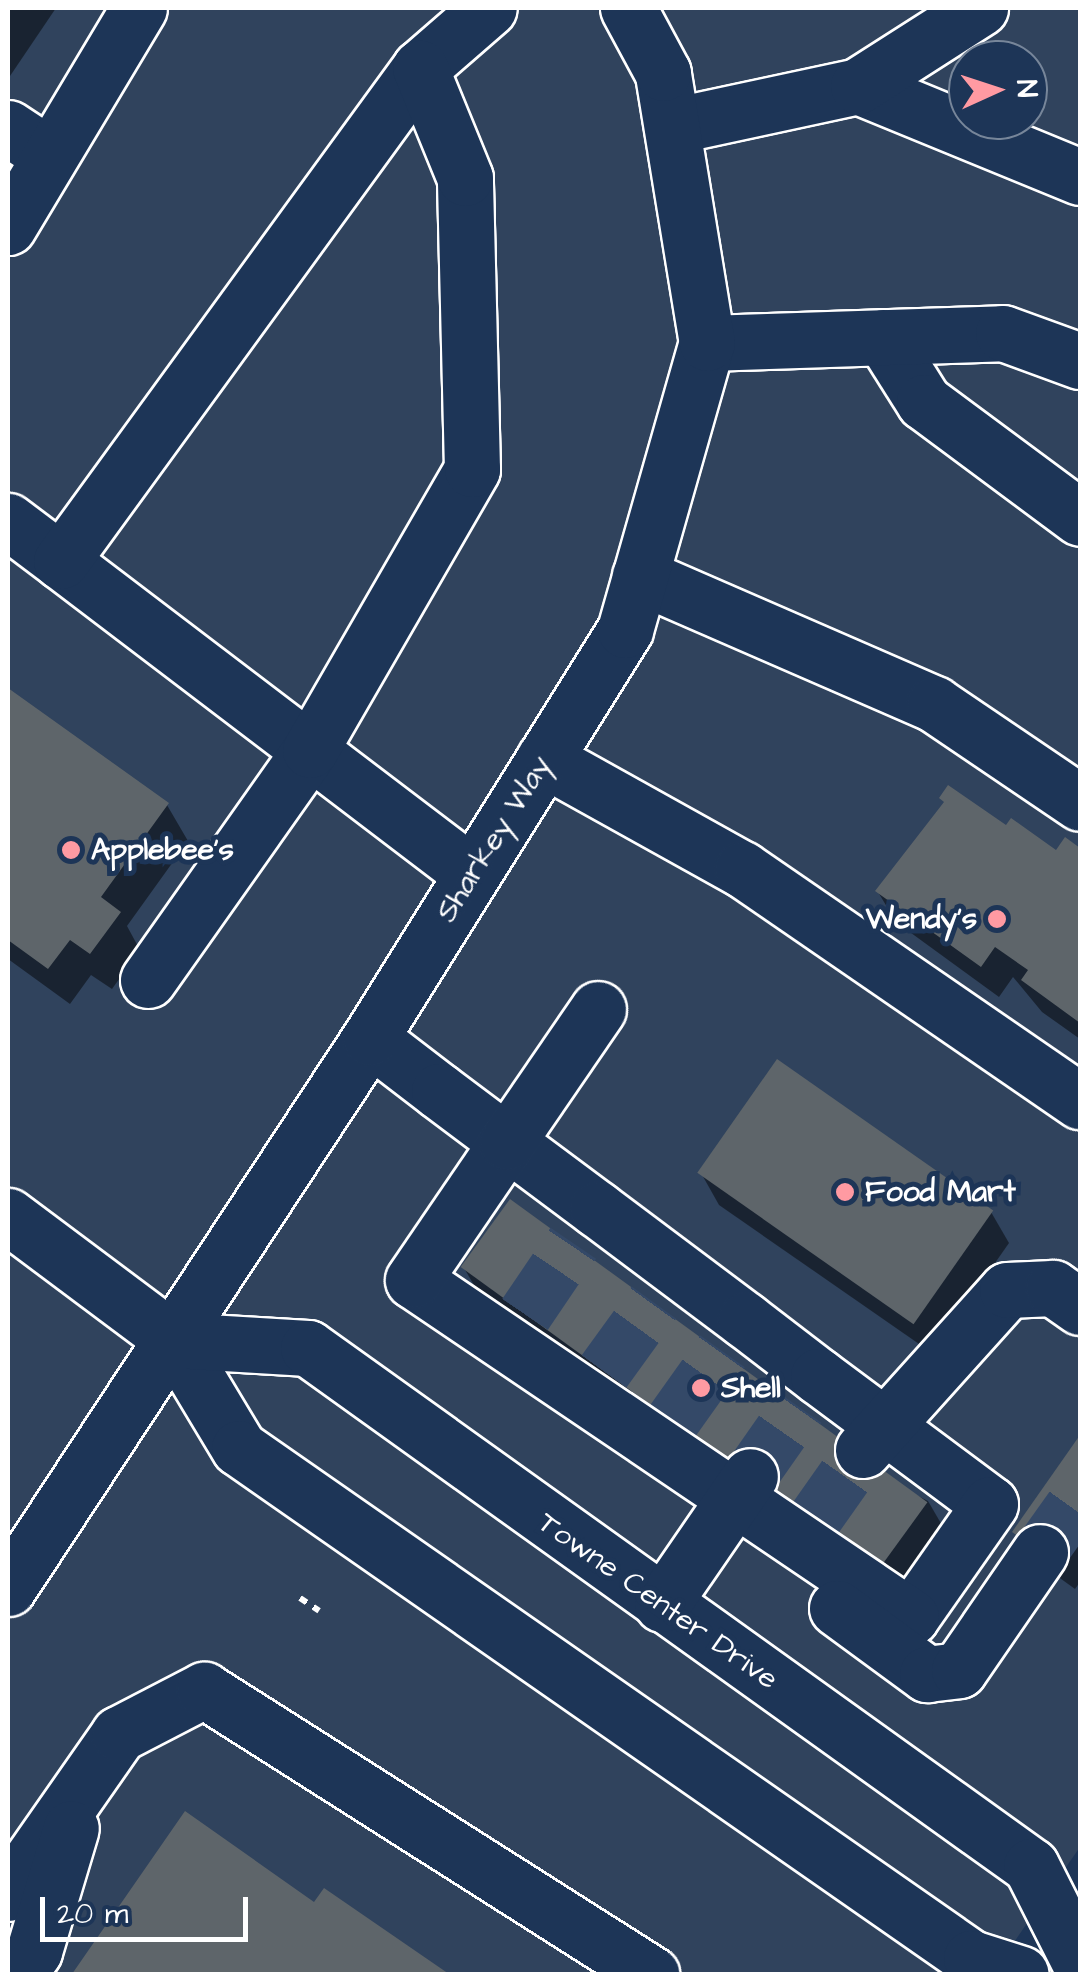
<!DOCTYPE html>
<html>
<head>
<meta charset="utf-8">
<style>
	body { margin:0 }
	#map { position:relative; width:1088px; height:1982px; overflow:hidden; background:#1d3557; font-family:"Architects Daughter",sans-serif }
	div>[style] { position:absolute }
	.built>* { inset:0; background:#30435d }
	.shadow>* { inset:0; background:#0007 }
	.building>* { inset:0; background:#5e656a; transform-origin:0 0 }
	.minor-tunnel>* { height:55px; margin-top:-27.5px; transform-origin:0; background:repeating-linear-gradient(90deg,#344968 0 55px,transparent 0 83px) }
	.path>* { height:6px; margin-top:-3px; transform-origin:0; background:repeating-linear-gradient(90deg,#fff 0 8px,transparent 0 16px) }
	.roads { filter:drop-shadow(2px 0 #fff) drop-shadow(-2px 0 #fff) drop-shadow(0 2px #fff) drop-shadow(0 -2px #fff) }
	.minor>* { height:55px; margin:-27.5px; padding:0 27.5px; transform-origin:27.5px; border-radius:27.5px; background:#1d3557 }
	.dots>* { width:28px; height:28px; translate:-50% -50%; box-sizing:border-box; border:5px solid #1d3557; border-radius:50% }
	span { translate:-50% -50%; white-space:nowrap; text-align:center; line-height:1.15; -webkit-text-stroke:10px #1d3557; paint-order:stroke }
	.street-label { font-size:30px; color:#fff }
	.poi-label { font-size:30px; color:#fff; font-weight:700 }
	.left { translate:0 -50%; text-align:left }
	.right { translate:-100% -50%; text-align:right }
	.frame { position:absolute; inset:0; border:10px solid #fff; pointer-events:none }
	.north { position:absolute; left:948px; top:40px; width:100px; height:100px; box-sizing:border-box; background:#1d3557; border:2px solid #77869a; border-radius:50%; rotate:87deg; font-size:28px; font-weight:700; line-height:40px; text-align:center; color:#fff }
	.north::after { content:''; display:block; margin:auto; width:35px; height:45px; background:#ff9aa2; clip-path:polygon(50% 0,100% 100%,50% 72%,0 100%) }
	.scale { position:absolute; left:40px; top:1897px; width:208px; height:45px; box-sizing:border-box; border:5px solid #fff; border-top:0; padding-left:12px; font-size:30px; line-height:35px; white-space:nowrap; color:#fff; -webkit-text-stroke:8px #1d3557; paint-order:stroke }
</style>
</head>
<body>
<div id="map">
	<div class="built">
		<i style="clip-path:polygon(evenodd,8px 8px,1080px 8px,1080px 1847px,992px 1974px,8px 1974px,8px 8px,968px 60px,1028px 60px,1028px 120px,968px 120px,968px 60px)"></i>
	</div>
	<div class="shadow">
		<i style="clip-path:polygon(8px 8px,56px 8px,8px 79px)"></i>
		<i style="clip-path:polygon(8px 691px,167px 805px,188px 841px,127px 926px,140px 950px,112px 989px,91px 975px,70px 1004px,8px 959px)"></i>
		<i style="clip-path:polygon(1006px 829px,1057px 853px,1065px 840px,1080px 851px,1080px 1039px,1042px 1012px,1013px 977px,999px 997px,896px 922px,878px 892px)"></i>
		<i style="clip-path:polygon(701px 1173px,991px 1212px,1009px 1243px,932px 1353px,719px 1205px)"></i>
		<i style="clip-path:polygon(464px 1268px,928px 1501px,946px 1532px,898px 1599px,482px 1299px)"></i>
		<i style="clip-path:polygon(1080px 1440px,1080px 1582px,1075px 1589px,1028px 1555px,1015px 1533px)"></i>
		<i style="clip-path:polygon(186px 1815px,315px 1905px,324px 1891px,445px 1974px,75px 1974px)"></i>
	</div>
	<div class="building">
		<i style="clip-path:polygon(8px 688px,169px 803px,101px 897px,121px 912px,90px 954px,70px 940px,48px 969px,8px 940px)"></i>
		<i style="clip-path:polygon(948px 785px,1006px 825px,1011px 818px,1056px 850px,1065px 837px,1080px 848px,1080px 1023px,1021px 980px,1028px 970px,995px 947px,981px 967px,875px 891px,944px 802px,939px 798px)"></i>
		<i style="left:777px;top:1059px;width:264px;height:139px;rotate:35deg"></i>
		<i style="left:510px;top:1199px;width:516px;height:84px;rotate:36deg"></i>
		<i style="clip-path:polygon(1080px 1435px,1080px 1541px,1062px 1568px,1012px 1532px)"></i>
		<i style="clip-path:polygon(185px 1811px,314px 1902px,324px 1888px,449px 1974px,72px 1974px)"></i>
	</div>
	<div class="minor-tunnel">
		<i style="left:525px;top:1314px;width:86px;rotate:-55.9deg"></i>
		<i style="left:604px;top:1371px;width:85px;rotate:-54.1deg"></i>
		<i style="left:673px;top:1420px;width:85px;rotate:-54.6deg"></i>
		<i style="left:750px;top:1476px;width:85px;rotate:-55deg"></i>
		<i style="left:813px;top:1521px;width:87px;rotate:-54.8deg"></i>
		<i style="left:1040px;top:1552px;width:69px;rotate:-54.5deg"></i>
	</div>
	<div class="path">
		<i style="left:300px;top:1598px;width:23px;rotate:34deg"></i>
	</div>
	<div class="roads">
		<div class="minor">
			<i style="left:858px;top:86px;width:240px;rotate:22.3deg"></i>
			<i style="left:672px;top:126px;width:190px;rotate:-12.1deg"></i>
			<i style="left:858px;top:86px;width:145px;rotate:-32.6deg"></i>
			<i style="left:8px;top:128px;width:49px;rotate:33.4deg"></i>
			<i style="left:8px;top:227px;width:255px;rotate:-59.1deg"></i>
			<i style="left:883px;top:337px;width:77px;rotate:57.8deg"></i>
			<i style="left:924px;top:402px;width:194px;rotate:36.6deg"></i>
			<i style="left:707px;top:343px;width:296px;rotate:-1.9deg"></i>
			<i style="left:1003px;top:333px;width:82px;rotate:20deg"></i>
			<i style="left:8px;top:521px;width:66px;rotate:37deg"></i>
			<i style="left:640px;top:576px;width:321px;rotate:23.5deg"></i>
			<i style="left:934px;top:704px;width:176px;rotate:34.1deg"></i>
			<i style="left:544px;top:759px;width:227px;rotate:29.1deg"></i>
			<i style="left:742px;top:869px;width:410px;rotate:34.5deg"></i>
			<i style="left:471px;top:873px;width:515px;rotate:-142.73deg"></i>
			<i style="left:61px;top:561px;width:610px;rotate:-53.94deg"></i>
			<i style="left:420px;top:68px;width:91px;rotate:-41deg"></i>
			<i style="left:148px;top:980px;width:281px;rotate:-54.8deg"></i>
			<i style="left:310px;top:750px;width:324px;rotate:-60deg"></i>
			<i style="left:472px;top:469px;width:291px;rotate:-91.4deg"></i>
			<i style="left:465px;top:178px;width:119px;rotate:-112.2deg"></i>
			<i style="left:370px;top:1038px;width:87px;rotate:37.5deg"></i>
			<i style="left:439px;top:1091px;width:85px;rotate:36.9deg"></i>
			<i style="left:507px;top:1142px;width:112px;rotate:36.7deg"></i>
			<i style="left:597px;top:1209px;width:185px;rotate:36.9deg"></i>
			<i style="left:745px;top:1320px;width:92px;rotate:37.5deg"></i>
			<i style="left:818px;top:1376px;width:214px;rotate:36.7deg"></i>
			<i style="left:990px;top:1504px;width:138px;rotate:125deg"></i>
			<i style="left:911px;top:1617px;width:601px;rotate:-145.91deg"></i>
			<i style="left:413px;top:1280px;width:167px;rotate:-55.7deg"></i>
			<i style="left:507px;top:1142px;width:161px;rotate:-55.6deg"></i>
			<i style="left:8px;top:1216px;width:207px;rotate:36.8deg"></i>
			<i style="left:174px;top:1340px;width:126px;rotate:59deg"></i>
			<i style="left:239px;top:1448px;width:892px;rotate:34.87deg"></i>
			<i style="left:971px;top:1958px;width:52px;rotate:17.7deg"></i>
			<i style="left:174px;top:1340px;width:134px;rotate:3.4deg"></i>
			<i style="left:308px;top:1348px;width:889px;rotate:35.62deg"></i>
			<i style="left:1031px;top:1866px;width:109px;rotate:63.2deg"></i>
			<i style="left:863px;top:1450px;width:215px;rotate:-48deg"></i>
			<i style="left:1007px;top:1290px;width:46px;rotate:-2.5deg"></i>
			<i style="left:1053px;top:1288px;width:33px;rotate:35deg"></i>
			<i style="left:8px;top:1588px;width:658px;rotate:-56.65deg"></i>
			<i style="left:370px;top:1038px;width:481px;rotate:-58deg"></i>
			<i style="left:625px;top:630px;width:298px;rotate:-74.1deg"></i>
			<i style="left:707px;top:343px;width:274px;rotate:-99.3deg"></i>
			<i style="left:663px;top:73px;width:74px;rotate:-118.3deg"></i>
			<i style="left:662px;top:1604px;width:155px;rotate:-55.5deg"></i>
			<i style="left:837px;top:1608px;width:112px;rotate:36.3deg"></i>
			<i style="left:927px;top:1674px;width:32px;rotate:-7deg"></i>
			<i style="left:959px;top:1670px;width:143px;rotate:-55.5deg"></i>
			<i style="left:8px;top:1893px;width:194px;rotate:-55.1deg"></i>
			<i style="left:119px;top:1734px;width:96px;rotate:-27.4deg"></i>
			<i style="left:204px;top:1690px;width:530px;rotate:32.43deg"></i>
			<i style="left:18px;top:1974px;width:28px;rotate:-55deg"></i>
			<i style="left:34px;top:1951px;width:128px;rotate:-73.3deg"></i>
		</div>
	</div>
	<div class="dots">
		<i style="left:71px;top:850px;background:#ff9aa2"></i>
		<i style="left:997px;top:919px;background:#ff9aa2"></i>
		<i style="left:845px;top:1192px;background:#ff9aa2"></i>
		<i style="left:701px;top:1388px;background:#ff9aa2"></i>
	</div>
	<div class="street-label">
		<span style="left:494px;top:839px;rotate:-58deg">Sharkey Way</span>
		<span style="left:658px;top:1601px;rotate:35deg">Towne Center Drive</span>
	</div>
	<div class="poi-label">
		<span class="left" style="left:91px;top:850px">Applebee's</span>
		<span class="right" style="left:977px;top:919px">Wendy's</span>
		<span class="left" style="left:865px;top:1192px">Food Mart</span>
		<span class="left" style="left:721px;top:1388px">Shell</span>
	</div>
	<div class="frame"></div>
	<div class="north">N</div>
	<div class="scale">20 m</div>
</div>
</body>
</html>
